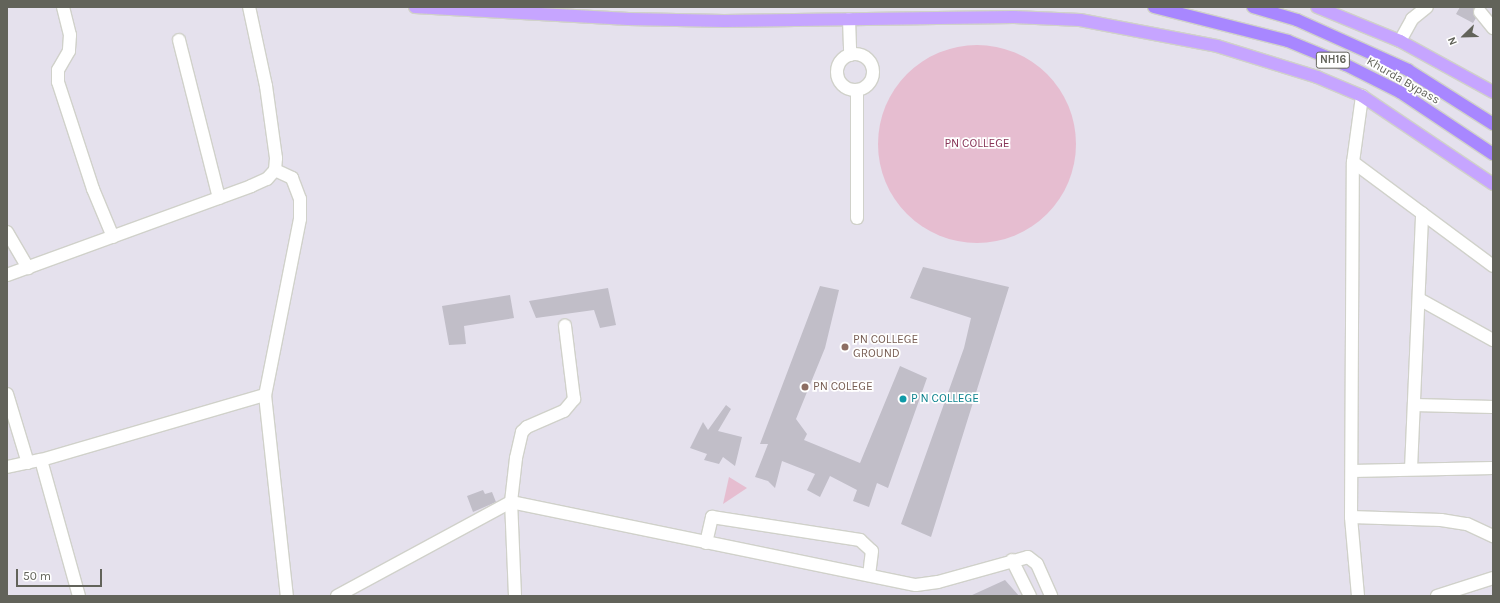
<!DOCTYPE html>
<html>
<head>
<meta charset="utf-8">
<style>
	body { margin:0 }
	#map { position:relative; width:1500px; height:603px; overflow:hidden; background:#e5e1ed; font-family:Karla,sans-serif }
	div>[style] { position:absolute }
	.green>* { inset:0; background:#e6bdd0 }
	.round { border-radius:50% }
	.building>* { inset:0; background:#c1bec8 }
	.roads { filter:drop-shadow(1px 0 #d0d1ca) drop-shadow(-1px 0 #d0d1ca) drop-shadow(0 1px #d0d1ca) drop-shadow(0 -1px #d0d1ca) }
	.minor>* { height:12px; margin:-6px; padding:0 6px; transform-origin:6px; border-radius:6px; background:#fff }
	.minor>.ring { margin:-6px; padding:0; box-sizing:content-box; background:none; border:12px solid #fff; border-radius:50% }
	.major>* { height:12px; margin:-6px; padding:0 6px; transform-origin:6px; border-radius:6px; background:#c6a5ff }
	.highway>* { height:12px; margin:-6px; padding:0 6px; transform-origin:6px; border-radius:6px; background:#a887ff }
	.dots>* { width:11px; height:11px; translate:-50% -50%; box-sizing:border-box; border:2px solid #fff; border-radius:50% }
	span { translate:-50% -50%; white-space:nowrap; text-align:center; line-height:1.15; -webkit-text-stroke:3.5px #fff; paint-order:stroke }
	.shield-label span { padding:1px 3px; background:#fff; border:1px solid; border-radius:3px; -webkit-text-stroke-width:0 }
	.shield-label { font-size:11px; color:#62635a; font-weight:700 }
	.street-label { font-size:12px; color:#62635a }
	.park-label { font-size:12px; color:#883457 }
	.education-label { font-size:12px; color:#785e54 }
	.left { translate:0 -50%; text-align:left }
	.culture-label { font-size:12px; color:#0d838f }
	.frame { position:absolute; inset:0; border:8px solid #62635a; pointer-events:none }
	.north { position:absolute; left:1444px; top:16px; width:40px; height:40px; -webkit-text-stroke:3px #fff; paint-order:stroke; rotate:247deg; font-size:11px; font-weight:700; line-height:16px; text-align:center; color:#62635a }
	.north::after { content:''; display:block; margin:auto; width:14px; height:18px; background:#62635a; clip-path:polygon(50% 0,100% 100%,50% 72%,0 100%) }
	.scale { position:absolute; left:16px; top:569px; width:86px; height:18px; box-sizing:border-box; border:2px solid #62635a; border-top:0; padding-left:5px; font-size:12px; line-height:14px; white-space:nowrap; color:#62635a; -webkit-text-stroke:3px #fff; paint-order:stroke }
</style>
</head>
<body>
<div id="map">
	<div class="green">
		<i class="round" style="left:878px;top:45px;width:198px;height:198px"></i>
		<i style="clip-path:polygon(729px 477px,747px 488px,723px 504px)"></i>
	</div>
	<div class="building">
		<i style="clip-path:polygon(1460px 7px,1475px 7px,1473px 13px,1476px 18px,1473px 23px,1456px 14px)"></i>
		<i style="clip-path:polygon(923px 267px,1009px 287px,931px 537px,901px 524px,964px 348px,971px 318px,910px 298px)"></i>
		<i style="clip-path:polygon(820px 286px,839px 290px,825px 348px,796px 419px,807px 434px,804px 440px,860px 463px,900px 366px,927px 378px,888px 488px,877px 483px,869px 507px,853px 501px,857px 490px,830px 476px,820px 497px,807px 490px,815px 474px,782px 461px,775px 488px,768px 481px,755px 477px,768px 444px,760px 444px)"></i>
		<i style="clip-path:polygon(608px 288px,616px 325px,600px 328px,594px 310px,536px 318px,529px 301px)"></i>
		<i style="clip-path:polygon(510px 295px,514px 318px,464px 326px,466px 344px,449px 345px,442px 306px)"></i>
		<i style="clip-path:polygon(726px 405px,731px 409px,718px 431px,742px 437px,735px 466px,723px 457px,719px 464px,704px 460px,707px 454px,690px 448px,703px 422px,708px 430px)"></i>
		<i style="clip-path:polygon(483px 490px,485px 494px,492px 492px,496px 502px,473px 512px,467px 496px)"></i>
		<i style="clip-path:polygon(1005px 580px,1019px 596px,970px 596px)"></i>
	</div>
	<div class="roads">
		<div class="minor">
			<i style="left:63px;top:7px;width:29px;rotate:76deg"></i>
			<i style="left:70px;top:35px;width:16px;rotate:94deg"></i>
			<i style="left:69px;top:51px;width:22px;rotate:120deg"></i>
			<i style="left:58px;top:70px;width:12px;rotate:90deg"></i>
			<i style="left:58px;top:82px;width:113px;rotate:71.9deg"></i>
			<i style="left:93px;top:189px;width:52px;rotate:67.4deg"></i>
			<i style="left:1480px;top:12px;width:21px;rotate:51deg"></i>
			<i style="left:849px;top:19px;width:36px;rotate:88deg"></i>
			<i style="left:179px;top:40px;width:163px;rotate:75.8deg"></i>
			<i style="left:1400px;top:41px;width:25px;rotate:-61deg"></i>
			<i style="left:1412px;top:19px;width:19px;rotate:-39deg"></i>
			<i class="ring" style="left:837px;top:54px;width:24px;height:24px"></i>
			<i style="left:1353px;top:162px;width:174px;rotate:36.6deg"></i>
			<i style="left:275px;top:170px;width:19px;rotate:25deg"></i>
			<i style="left:292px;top:178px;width:22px;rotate:69deg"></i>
			<i style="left:300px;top:199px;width:20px;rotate:90deg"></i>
			<i style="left:300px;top:219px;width:179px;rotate:101.2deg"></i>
			<i style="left:265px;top:395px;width:202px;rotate:83.8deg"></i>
			<i style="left:857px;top:218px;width:128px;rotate:-90deg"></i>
			<i style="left:7px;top:232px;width:42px;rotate:59.7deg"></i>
			<i style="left:7px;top:275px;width:260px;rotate:-20deg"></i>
			<i style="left:251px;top:186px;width:17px;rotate:-24deg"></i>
			<i style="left:267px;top:179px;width:12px;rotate:-48deg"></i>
			<i style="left:275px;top:170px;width:12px;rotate:-85deg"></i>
			<i style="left:276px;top:158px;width:73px;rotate:-97.9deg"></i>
			<i style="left:266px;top:86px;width:81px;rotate:-102.1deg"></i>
			<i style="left:1419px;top:299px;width:85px;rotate:29deg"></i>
			<i style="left:7px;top:394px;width:72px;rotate:73.1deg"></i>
			<i style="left:1414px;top:405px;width:79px;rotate:1.5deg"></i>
			<i style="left:41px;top:460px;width:141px;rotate:74.4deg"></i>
			<i style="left:7px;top:467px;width:35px;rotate:-12deg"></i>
			<i style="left:41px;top:460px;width:233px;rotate:-16.2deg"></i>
			<i style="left:1411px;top:469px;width:256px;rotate:-87.5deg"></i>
			<i style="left:1352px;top:471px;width:141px;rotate:-1.2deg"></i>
			<i style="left:1351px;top:517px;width:90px;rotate:1.9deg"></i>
			<i style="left:1441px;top:520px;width:26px;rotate:9deg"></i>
			<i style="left:1467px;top:524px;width:29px;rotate:25deg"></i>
			<i style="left:706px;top:543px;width:27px;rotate:-77deg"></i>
			<i style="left:712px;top:517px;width:150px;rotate:8.8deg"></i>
			<i style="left:860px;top:540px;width:16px;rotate:43deg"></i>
			<i style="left:872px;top:551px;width:24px;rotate:97deg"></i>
			<i style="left:1012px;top:560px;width:40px;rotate:63.4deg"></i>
			<i style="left:337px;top:596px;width:198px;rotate:-28.4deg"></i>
			<i style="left:511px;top:502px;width:44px;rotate:-83.5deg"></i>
			<i style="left:516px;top:458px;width:27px;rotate:-77deg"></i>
			<i style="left:522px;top:432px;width:7px;rotate:-45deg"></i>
			<i style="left:527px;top:427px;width:40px;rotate:-23.4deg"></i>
			<i style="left:564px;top:411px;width:16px;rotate:-50deg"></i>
			<i style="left:574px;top:399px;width:74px;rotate:-97deg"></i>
			<i style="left:515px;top:596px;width:94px;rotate:-92.4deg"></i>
			<i style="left:511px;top:502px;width:413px;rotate:11.6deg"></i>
			<i style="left:916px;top:585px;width:22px;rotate:-8deg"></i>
			<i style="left:938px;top:582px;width:93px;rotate:-15.5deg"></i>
			<i style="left:1028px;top:557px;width:11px;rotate:38deg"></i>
			<i style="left:1037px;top:564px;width:35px;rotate:66deg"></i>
			<i style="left:1358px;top:596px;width:79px;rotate:-95.1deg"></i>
			<i style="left:1351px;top:517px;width:355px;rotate:-89.7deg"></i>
			<i style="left:1353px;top:162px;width:67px;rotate:-82.2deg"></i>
			<i style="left:1437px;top:596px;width:59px;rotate:-17.8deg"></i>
		</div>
		<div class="major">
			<i style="left:415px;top:7px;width:214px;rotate:3.2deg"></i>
			<i style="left:629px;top:19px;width:95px;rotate:1.2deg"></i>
			<i style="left:724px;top:21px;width:290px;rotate:-0.8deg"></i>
			<i style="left:1014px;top:17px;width:66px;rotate:2.6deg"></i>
			<i style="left:1080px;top:20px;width:139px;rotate:10.7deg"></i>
			<i style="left:1217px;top:46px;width:105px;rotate:17.2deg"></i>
			<i style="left:1317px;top:77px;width:49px;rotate:22.9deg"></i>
			<i style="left:1362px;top:96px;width:158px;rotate:33.9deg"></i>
			<i style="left:1317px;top:7px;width:90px;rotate:22.3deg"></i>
			<i style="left:1400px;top:41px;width:106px;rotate:28.7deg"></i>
		</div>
		<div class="highway">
			<i style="left:1154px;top:7px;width:138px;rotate:14.2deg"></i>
			<i style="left:1288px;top:41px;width:63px;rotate:22.5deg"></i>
			<i style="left:1346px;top:65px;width:60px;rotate:26.6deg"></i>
			<i style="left:1400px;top:92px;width:112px;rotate:33.7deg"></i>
			<i style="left:1253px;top:7px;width:46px;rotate:16.5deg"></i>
			<i style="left:1297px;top:20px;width:122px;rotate:24.2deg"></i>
			<i style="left:1408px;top:70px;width:101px;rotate:32.4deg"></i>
		</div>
	</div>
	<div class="dots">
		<i style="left:845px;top:347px;background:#8d6e63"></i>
		<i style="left:805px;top:387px;background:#8d6e63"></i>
		<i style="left:903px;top:399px;background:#0f9aa8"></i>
	</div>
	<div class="shield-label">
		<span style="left:1333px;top:60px">NH16</span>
	</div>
	<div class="street-label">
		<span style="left:1403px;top:81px;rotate:30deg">Khurda Bypass</span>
	</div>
	<div class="park-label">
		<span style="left:977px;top:144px">PN COLLEGE</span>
	</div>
	<div class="education-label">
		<span class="left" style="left:853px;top:347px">PN COLLEGE<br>GROUND</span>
		<span class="left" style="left:813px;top:387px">PN COLEGE</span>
	</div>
	<div class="culture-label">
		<span class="left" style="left:911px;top:399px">P N COLLEGE</span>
	</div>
	<div class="frame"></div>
	<div class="north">N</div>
	<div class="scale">50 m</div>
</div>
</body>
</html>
